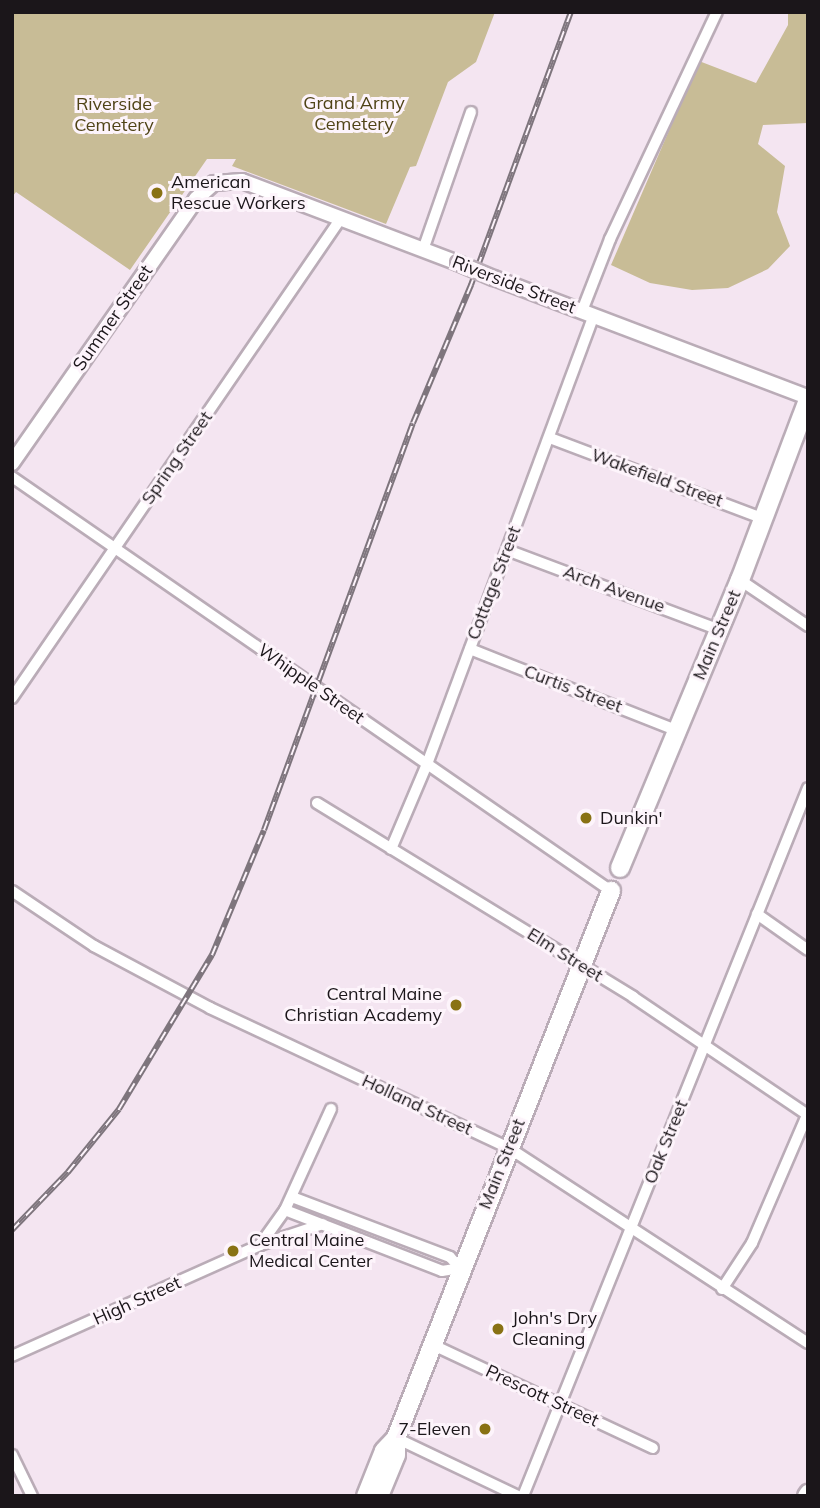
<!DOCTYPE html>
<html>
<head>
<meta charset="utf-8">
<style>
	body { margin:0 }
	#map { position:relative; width:820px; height:1508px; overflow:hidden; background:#f4e5f1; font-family:Mulish,sans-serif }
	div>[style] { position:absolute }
	.green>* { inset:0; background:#c8bc96 }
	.roads { filter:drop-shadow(2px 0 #baacb7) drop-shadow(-2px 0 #baacb7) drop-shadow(0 2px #baacb7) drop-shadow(0 -2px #baacb7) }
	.minor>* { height:10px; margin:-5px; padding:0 5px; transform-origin:5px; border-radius:5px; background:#fff }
	.tertiary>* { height:14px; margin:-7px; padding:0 7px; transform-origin:7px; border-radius:7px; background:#fff }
	.secondary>* { height:16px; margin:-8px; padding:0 8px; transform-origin:8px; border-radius:8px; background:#fff }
	.trunk>* { height:18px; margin:-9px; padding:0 9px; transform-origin:9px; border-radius:9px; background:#fff }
	.rail>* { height:6px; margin-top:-3px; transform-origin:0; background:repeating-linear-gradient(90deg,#fdf4fb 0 10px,#7e757d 0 20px); box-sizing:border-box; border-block:2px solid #7e757d }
	.bridges { filter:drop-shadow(2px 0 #baacb7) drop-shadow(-2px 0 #baacb7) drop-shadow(0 2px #baacb7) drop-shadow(0 -2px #baacb7) }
	.tertiary-bridge>* { height:14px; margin:-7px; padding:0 7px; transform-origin:7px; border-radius:7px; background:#fff }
	.dots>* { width:19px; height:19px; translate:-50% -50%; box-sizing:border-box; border:4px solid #fdf4fb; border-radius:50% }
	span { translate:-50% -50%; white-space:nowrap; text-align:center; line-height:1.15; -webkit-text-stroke:6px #fdf4fb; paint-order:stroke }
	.park-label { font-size:18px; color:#4f4316 }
	.poi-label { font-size:18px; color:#1b161a }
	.left { translate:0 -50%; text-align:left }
	.right { translate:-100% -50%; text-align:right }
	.street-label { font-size:18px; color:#1b161a }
	.frame { position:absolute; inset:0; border:14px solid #1b161a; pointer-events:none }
</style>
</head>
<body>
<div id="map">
	<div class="green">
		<i style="clip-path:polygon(12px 12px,495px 12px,476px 62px,448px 82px,416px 166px,410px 167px,386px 224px,232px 166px,236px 159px,207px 159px,130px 270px,16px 192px,12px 197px)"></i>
		<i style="clip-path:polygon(788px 12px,808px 12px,808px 123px,763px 125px,758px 144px,785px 166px,777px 212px,790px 246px,768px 269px,728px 288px,692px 290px,650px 283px,611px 265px,699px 61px,756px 83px,788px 25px)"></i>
	</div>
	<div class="roads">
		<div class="minor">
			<i style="left:423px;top:250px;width:146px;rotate:-70.8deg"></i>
			<i style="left:582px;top:311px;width:77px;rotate:-68.7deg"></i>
			<i style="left:610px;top:239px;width:251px;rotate:-64.8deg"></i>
			<i style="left:550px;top:438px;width:229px;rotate:20.7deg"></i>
			<i style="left:12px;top:477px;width:728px;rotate:34.65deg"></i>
			<i style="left:507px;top:550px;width:228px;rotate:20.6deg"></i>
			<i style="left:740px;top:580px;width:82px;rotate:34.1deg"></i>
			<i style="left:470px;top:649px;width:221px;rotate:21.5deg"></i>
			<i style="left:12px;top:698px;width:582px;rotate:-55.57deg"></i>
			<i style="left:317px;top:803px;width:371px;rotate:31.5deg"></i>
			<i style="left:633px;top:997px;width:211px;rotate:34deg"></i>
			<i style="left:391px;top:849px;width:92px;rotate:-67deg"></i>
			<i style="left:427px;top:764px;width:478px;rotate:-69.6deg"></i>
			<i style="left:12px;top:891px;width:99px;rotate:33.9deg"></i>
			<i style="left:94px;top:946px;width:132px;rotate:28.1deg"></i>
			<i style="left:210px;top:1008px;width:330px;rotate:25.1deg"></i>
			<i style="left:509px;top:1148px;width:357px;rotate:33.1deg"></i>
			<i style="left:757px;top:914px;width:62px;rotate:35.2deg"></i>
			<i style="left:292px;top:1197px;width:169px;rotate:20.8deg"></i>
			<i style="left:450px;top:1257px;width:15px;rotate:48deg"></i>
			<i style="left:285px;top:1210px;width:168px;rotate:21.2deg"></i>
			<i style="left:442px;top:1271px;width:18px;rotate:-9deg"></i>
			<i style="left:260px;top:1245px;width:43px;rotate:-54.5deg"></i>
			<i style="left:285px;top:1210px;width:111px;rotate:-65.5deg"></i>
			<i style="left:722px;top:1289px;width:55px;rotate:-56.9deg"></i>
			<i style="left:752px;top:1243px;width:139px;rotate:-66.7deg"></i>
			<i style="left:431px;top:1344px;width:245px;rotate:25.1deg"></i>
			<i style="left:12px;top:1356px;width:272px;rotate:-24.1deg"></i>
			<i style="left:260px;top:1245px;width:66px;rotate:-18.4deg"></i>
			<i style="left:396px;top:1438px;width:135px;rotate:25.4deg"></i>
			<i style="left:12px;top:1455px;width:46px;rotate:64deg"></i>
			<i style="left:523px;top:1496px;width:763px;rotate:-68.07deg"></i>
		</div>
		<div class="tertiary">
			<i style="left:494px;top:278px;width:336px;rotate:20.8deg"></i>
			<i style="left:12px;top:463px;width:322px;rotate:-55.1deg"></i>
			<i style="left:196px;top:199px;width:24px;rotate:-42deg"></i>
			<i style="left:214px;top:183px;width:28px;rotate:-4deg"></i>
			<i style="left:242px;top:181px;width:231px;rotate:20.8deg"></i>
		</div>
		<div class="secondary">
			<i style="left:806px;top:1496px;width:4px;rotate:-56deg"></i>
		</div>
		<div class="trunk">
			<i style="left:620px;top:868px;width:312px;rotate:-67.4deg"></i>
			<i style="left:740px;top:580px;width:192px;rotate:-69.3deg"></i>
			<i style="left:366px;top:1496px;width:48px;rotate:-68.2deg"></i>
			<i style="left:384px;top:1451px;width:18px;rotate:-47deg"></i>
			<i style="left:396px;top:1438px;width:588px;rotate:-68.54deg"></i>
			<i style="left:379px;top:1496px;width:44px;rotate:-67.5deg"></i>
			<i style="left:396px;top:1455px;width:17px;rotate:-90deg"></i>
		</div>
	</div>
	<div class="rail">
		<i style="left:12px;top:1230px;width:81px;rotate:-46deg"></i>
		<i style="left:68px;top:1172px;width:81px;rotate:-51deg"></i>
		<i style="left:119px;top:1109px;width:180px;rotate:-58.9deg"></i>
		<i style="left:212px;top:955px;width:135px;rotate:-67.4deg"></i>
		<i style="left:264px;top:830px;width:433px;rotate:-69.9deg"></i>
		<i style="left:413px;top:423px;width:150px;rotate:-67.2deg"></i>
		<i style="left:471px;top:285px;width:291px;rotate:-69.9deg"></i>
	</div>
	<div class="bridges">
		<div class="tertiary-bridge">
			<i style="left:458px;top:263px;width:39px;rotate:23deg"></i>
		</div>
	</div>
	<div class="dots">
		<i style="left:157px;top:193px;background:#897214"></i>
		<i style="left:586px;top:818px;background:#897214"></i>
		<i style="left:456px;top:1005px;background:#897214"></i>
		<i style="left:233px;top:1251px;background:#897214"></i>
		<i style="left:498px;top:1329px;background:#897214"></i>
		<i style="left:485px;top:1429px;background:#897214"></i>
	</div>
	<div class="park-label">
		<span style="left:354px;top:114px">Grand Army<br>Cemetery</span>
		<span style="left:114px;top:115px">Riverside<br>Cemetery</span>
	</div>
	<div class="poi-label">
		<span class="left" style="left:171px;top:193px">American<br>Rescue Workers</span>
		<span class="left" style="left:600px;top:818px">Dunkin'</span>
		<span class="right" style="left:442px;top:1005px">Central Maine<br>Christian Academy</span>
		<span class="left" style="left:249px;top:1251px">Central Maine<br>Medical Center</span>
		<span class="left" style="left:512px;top:1329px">John's Dry<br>Cleaning</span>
		<span class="right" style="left:471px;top:1429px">7-Eleven</span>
	</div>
	<div class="street-label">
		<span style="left:514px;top:285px;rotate:21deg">Riverside Street</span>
		<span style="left:113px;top:318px;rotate:-55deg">Summer Street</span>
		<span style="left:177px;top:458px;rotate:-55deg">Spring Street</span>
		<span style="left:657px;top:478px;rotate:20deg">Wakefield Street</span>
		<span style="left:494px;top:583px;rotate:-69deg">Cottage Street</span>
		<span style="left:614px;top:589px;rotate:20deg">Arch Avenue</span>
		<span style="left:717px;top:635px;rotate:-67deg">Main Street</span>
		<span style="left:311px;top:684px;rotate:35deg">Whipple Street</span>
		<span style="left:573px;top:689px;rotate:21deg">Curtis Street</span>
		<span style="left:565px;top:955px;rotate:32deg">Elm Street</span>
		<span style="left:417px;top:1105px;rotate:25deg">Holland Street</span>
		<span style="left:666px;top:1142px;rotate:-68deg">Oak Street</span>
		<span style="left:502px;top:1164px;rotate:-68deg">Main Street</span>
		<span style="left:137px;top:1301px;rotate:-24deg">High Street</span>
		<span style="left:542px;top:1396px;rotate:25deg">Prescott Street</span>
	</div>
	<div class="frame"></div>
</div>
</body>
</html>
